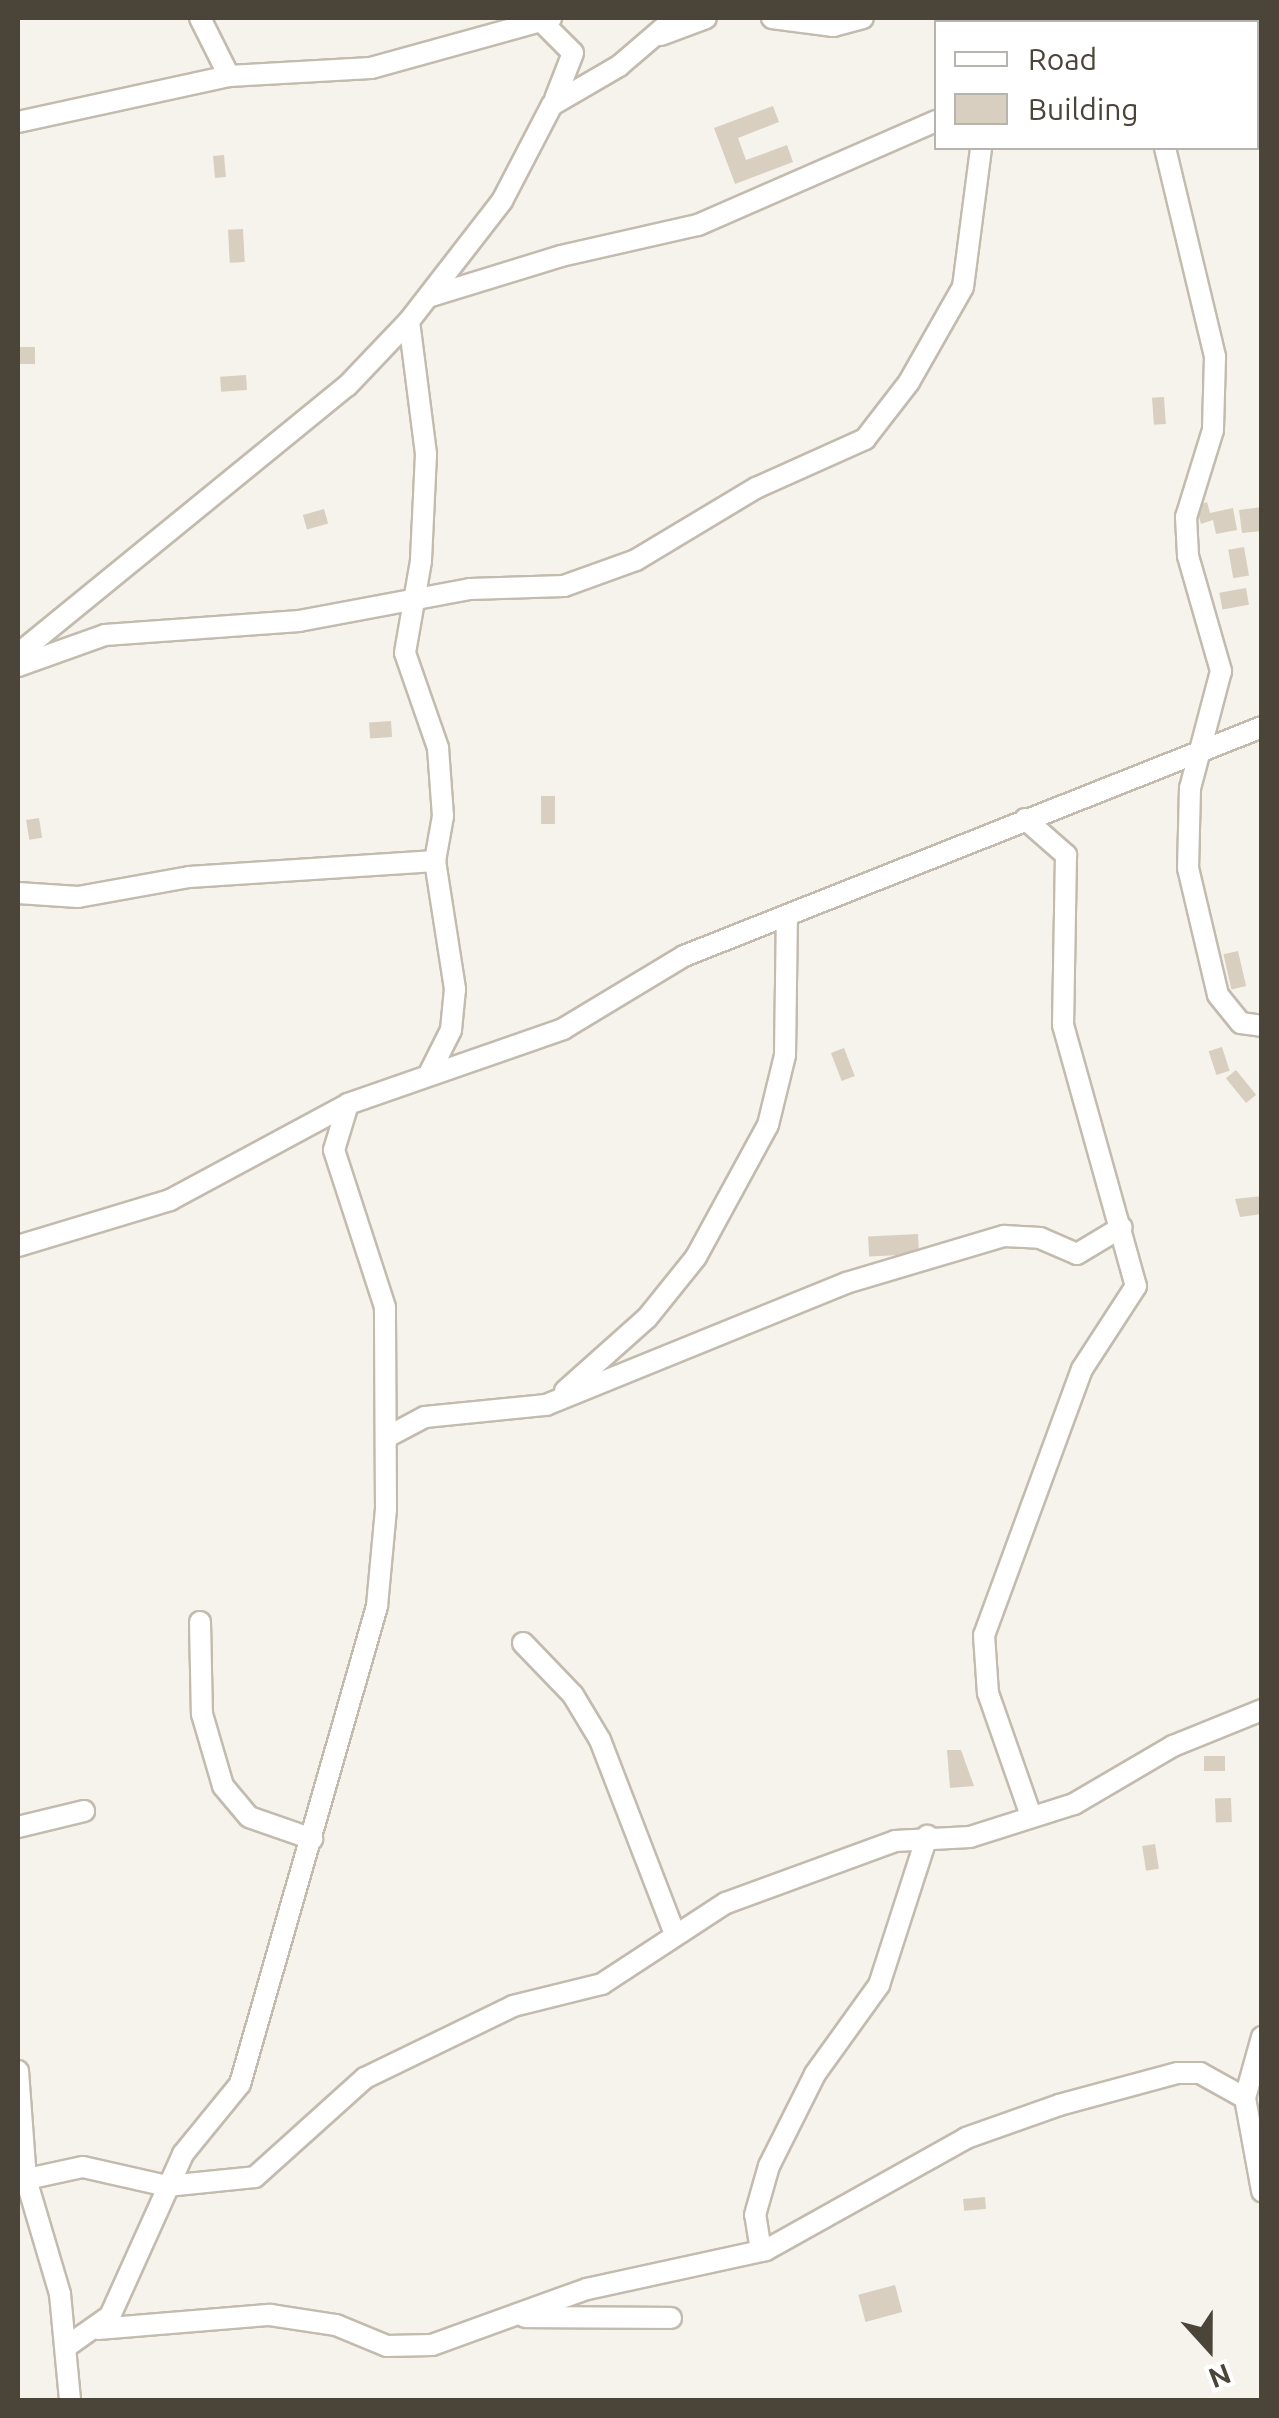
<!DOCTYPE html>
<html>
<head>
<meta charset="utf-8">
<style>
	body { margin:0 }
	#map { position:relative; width:1279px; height:2418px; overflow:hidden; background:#f6f3ec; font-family:Ubuntu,sans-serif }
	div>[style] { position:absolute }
	.building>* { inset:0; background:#d8cfc1; transform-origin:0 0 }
	.roads { filter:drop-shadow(2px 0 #c2bbae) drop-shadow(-2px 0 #c2bbae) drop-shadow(0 2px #c2bbae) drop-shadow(0 -2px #c2bbae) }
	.street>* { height:20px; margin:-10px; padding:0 10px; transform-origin:10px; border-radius:10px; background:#fff }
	span { translate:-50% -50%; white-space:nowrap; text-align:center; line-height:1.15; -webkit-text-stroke:9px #fff; paint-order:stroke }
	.frame { position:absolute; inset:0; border:20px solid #4b4439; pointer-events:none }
	.legend { position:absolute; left:934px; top:20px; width:325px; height:130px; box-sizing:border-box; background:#fff; border:2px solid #b7b4b0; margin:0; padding:12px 18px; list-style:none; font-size:30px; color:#4b4439 }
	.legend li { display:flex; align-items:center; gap:20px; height:50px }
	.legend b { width:50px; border:2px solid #b7b4b0 }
	.north { position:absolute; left:1159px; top:2298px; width:100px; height:100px; -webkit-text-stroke:8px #fff; paint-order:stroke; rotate:159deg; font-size:28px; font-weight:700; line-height:40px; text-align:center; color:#4b4439 }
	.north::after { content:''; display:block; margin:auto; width:35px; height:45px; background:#4b4439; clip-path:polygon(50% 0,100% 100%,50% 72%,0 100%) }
</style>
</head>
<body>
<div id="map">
	<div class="building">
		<i style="clip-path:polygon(773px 106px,779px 122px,738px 138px,746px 160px,787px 145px,793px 162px,735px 184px,714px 128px)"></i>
		<i style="left:224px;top:155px;width:22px;height:11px;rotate:85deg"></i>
		<i style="left:243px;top:229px;width:33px;height:15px;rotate:87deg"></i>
		<i style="left:18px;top:347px;width:17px;height:17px"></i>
		<i style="left:246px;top:375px;width:15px;height:26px;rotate:86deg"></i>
		<i style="left:1164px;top:397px;width:27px;height:12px;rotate:86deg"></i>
		<i style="clip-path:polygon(1207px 502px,1210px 513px,1233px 508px,1237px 530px,1216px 534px,1213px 520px,1201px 524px,1196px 506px)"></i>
		<i style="clip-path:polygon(1262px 507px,1262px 531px,1242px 533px,1239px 510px)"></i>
		<i style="left:324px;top:509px;width:15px;height:22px;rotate:74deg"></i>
		<i style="left:1244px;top:547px;width:29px;height:16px;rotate:80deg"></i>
		<i style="left:1246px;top:588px;width:17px;height:27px;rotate:80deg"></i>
		<i style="left:391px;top:721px;width:16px;height:22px;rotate:86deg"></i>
		<i style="left:555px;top:796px;width:28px;height:14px;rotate:90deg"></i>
		<i style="left:39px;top:818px;width:20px;height:13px;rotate:81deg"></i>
		<i style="left:1238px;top:951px;width:36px;height:15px;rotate:77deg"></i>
		<i style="left:1222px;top:1047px;width:25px;height:14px;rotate:72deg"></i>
		<i style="left:844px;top:1048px;width:30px;height:14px;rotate:69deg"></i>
		<i style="left:1236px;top:1070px;width:32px;height:13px;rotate:51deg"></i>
		<i style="clip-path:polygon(1262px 1196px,1262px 1214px,1240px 1217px,1235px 1199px)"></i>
		<i style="left:918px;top:1234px;width:20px;height:50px;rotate:87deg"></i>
		<i style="clip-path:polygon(947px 1750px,961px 1750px,974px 1786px,950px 1788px)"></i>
		<i style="left:1204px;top:1756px;width:21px;height:15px"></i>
		<i style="left:1231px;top:1798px;width:24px;height:16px;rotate:88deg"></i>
		<i style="left:1155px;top:1844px;width:25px;height:13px;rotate:81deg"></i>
		<i style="left:985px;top:2197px;width:12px;height:22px;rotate:85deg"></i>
		<i style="left:895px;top:2285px;width:28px;height:38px;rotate:75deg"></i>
	</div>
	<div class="roads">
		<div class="street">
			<i style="left:200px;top:18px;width:65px;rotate:63.4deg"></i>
			<i style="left:538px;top:18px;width:49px;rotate:45deg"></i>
			<i style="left:573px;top:53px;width:49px;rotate:111.4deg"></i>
			<i style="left:772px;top:18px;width:62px;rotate:7.5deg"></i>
			<i style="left:833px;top:26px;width:31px;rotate:-15deg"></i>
			<i style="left:995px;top:18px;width:14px;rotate:17deg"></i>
			<i style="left:1092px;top:18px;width:4px;rotate:90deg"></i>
			<i style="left:661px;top:35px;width:48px;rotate:-20.7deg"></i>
			<i style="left:1256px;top:56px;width:6px"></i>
			<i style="left:18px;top:122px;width:216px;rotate:-12.3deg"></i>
			<i style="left:229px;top:76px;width:142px;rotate:-3.2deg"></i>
			<i style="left:371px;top:68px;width:187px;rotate:-15.5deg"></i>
			<i style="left:1165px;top:148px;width:215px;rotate:76.5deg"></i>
			<i style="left:1215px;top:357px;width:73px;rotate:91.6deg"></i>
			<i style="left:1213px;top:430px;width:91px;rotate:107.2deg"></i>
			<i style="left:1186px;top:517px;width:39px;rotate:87deg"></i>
			<i style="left:1188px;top:556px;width:120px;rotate:74deg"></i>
			<i style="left:1221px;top:671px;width:121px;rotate:104.8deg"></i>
			<i style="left:1190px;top:788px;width:80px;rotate:91.4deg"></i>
			<i style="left:1188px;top:868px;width:130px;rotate:76.7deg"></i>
			<i style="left:1218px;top:995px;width:36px;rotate:51deg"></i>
			<i style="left:1241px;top:1023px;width:21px;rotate:8deg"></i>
			<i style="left:428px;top:297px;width:139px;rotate:-17.1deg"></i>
			<i style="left:561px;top:256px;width:140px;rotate:-12.8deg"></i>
			<i style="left:698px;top:225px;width:260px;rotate:-23.6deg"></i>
			<i style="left:409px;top:321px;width:134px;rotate:82.7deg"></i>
			<i style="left:426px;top:454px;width:107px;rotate:92.7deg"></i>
			<i style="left:421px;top:561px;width:93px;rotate:99.9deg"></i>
			<i style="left:405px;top:653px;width:101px;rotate:70.8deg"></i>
			<i style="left:438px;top:748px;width:68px;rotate:85.8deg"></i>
			<i style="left:443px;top:816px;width:46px;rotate:100.1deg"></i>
			<i style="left:435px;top:861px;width:130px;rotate:81.1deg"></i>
			<i style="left:455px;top:989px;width:41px;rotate:95.6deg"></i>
			<i style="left:451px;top:1030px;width:47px;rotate:116.6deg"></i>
			<i style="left:18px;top:654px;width:424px;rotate:-39.2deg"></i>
			<i style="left:347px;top:386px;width:90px;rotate:-46.4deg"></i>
			<i style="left:409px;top:321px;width:152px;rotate:-52.2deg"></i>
			<i style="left:502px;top:201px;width:108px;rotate:-62.5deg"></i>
			<i style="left:552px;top:105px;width:78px;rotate:-30.2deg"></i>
			<i style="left:619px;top:66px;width:74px;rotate:-40.6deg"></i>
			<i style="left:18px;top:666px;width:92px;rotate:-19.6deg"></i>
			<i style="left:105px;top:635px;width:195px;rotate:-4.1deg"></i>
			<i style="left:299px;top:621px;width:174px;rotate:-10.6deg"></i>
			<i style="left:470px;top:589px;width:94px;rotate:-1.8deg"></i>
			<i style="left:564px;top:586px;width:77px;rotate:-19.9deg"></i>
			<i style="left:636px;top:560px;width:140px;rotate:-31deg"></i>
			<i style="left:756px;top:488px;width:120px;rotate:-24.2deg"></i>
			<i style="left:865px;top:439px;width:72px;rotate:-52.3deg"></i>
			<i style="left:909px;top:382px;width:109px;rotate:-60.4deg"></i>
			<i style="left:963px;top:287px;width:140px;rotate:-82.6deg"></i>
			<i style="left:1025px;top:819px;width:55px;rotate:41.3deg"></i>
			<i style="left:1066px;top:855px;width:170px;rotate:91deg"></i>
			<i style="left:1063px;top:1025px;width:271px;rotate:74.4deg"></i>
			<i style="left:1136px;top:1286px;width:99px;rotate:123deg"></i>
			<i style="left:1082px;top:1369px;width:283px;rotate:110.2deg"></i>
			<i style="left:984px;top:1635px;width:58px;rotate:86.1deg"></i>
			<i style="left:988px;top:1693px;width:130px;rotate:70.7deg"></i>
			<i style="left:18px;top:893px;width:60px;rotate:3.8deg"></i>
			<i style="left:78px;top:897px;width:113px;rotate:-10.2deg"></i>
			<i style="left:189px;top:877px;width:247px;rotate:-3.7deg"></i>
			<i style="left:18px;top:1246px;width:159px;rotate:-16.8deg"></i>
			<i style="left:170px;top:1200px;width:202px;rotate:-28.3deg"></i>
			<i style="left:348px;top:1104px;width:228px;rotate:-19.2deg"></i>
			<i style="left:563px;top:1029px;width:141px;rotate:-31.1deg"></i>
			<i style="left:684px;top:956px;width:622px;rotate:-21.61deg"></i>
			<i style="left:565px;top:1391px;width:110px;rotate:-41.7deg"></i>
			<i style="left:647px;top:1318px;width:78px;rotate:-51.2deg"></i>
			<i style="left:696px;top:1257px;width:150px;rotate:-61.4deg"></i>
			<i style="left:768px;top:1125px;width:72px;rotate:-76.3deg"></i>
			<i style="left:785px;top:1055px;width:137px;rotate:-89.2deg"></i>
			<i style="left:387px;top:1437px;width:43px;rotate:-27.8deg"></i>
			<i style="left:425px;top:1417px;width:122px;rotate:-5.7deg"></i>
			<i style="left:546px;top:1405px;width:324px;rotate:-22.1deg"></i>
			<i style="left:846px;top:1283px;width:165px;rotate:-16.6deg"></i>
			<i style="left:1004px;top:1236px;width:36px;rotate:3deg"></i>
			<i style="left:1040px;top:1238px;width:40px;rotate:23.4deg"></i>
			<i style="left:1077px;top:1254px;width:52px;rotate:-31deg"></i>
			<i style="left:200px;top:1622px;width:92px;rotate:88.8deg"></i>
			<i style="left:202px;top:1714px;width:75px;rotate:73.7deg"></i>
			<i style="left:223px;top:1786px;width:40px;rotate:50deg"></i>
			<i style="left:249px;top:1817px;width:67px;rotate:19.2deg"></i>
			<i style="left:523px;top:1643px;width:72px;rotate:46.1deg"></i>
			<i style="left:573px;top:1695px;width:52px;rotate:59deg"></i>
			<i style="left:600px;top:1740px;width:206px;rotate:68.9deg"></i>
			<i style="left:18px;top:1827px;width:68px;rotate:-13.6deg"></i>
			<i style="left:1262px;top:2037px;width:63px;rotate:105.6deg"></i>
			<i style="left:1245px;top:2098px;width:95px;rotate:79.6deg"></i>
			<i style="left:18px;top:2071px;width:108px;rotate:85.8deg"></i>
			<i style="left:26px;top:2179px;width:120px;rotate:73.5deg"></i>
			<i style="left:60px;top:2294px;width:106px;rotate:84.6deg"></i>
			<i style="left:18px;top:2181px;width:66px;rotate:-12.2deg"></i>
			<i style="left:83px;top:2167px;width:86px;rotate:12.7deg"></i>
			<i style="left:167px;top:2186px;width:88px;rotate:-5.8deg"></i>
			<i style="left:255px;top:2177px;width:148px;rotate:-42deg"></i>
			<i style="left:365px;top:2078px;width:165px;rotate:-25.9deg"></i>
			<i style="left:513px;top:2006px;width:92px;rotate:-13.9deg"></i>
			<i style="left:602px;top:1984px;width:148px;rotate:-33.2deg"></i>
			<i style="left:726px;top:1903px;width:180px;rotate:-20.1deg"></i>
			<i style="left:895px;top:1841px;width:75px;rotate:-3.1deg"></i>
			<i style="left:970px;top:1837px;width:109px;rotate:-17.6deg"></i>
			<i style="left:1074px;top:1804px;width:115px;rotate:-30.4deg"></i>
			<i style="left:1173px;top:1746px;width:96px;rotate:-22deg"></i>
			<i style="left:761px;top:2251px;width:36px;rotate:-99deg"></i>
			<i style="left:755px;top:2215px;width:51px;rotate:-74.1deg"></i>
			<i style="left:769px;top:2166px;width:103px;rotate:-63.4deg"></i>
			<i style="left:815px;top:2074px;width:110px;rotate:-54.3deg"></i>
			<i style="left:879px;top:1985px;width:157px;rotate:-72.1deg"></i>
			<i style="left:525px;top:2317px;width:146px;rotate:0.4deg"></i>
			<i style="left:98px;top:2329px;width:173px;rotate:-4.7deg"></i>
			<i style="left:270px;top:2315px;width:67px;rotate:8.6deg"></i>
			<i style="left:336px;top:2325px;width:55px;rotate:22.4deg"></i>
			<i style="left:387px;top:2346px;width:45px;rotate:-1.3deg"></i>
			<i style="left:432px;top:2345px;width:165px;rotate:-19.9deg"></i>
			<i style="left:587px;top:2289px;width:183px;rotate:-12.3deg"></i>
			<i style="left:766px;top:2250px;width:229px;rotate:-29.2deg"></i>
			<i style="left:966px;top:2138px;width:99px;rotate:-19.5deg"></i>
			<i style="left:1059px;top:2105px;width:123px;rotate:-15.1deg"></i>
			<i style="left:1178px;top:2073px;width:22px"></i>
			<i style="left:1200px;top:2073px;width:51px;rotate:29.1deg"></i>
			<i style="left:66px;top:2347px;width:54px;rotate:-35.2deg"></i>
			<i style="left:110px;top:2316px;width:178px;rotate:-65.7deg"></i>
			<i style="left:183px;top:2154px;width:90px;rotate:-50.8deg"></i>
			<i style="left:240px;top:2084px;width:497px;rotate:-74deg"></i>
			<i style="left:377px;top:1606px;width:97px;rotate:-84.7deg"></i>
			<i style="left:386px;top:1509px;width:202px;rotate:-90.3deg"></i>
			<i style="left:385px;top:1307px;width:165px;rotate:-108deg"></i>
			<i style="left:334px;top:1150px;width:48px;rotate:-73.1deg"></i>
		</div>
	</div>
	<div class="frame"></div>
	<ul class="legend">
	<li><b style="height:12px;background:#fff"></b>Road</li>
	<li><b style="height:28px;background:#d8cfc1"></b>Building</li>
	</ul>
	<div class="north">N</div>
</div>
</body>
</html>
